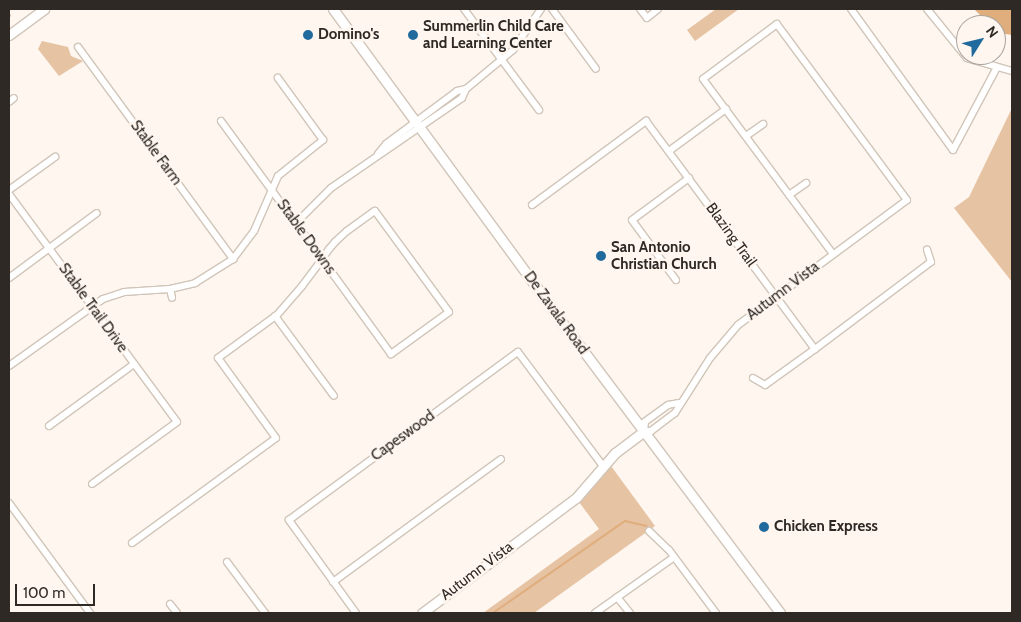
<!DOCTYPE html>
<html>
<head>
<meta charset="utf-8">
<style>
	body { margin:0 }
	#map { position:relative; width:1021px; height:622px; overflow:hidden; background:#fef6ef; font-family:Cabin,sans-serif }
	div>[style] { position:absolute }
	.green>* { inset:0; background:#e6c3a3 }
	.water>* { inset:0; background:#e0ad7d }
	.stream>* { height:2px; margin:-1px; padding:0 1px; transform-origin:1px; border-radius:1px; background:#e0ad7d }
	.roads { filter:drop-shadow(1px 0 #d1c5b9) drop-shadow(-1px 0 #d1c5b9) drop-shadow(0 1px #d1c5b9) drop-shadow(0 -1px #d1c5b9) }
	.street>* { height:6px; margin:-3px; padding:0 3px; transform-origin:3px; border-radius:3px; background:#fff }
	.secondary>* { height:9px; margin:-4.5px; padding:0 4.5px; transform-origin:4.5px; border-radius:4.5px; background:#fff }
	.dots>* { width:14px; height:14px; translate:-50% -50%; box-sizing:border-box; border:2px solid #fef6ef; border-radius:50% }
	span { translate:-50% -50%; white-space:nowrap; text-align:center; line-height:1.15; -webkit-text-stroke:5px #fef6ef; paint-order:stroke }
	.poi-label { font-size:15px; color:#2e2925; font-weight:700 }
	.left { translate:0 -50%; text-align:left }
	.street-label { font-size:15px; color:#2e2925 }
	.frame { position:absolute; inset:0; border:10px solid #2e2925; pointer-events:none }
	.north { position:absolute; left:956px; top:15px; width:50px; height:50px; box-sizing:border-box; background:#fef6ef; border:1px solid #aba49e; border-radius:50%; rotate:54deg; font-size:14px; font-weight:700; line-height:20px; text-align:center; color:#2e2925 }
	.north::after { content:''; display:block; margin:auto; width:18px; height:22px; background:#216a9e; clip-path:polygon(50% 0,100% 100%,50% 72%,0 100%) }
	.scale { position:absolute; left:15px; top:584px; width:80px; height:22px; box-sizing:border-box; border:2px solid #2e2925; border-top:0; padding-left:6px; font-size:15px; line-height:18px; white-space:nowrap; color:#2e2925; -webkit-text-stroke:4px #fef6ef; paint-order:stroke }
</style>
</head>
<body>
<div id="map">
	<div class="green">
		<i style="clip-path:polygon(716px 9px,739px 9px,695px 41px,687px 30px)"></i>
		<i style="clip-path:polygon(42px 41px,68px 47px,71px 56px,83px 61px,59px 76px,38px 49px)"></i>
		<i style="clip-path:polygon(1012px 108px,1012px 282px,954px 208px,969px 197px)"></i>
		<i style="clip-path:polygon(611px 466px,655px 526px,534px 613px,483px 613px,599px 529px,579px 502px)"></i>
	</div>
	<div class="water">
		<i style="clip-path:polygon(974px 9px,1012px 9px,1012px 35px,1000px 33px,996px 25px,990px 25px)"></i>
	</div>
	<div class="stream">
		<i style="left:9px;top:14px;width:2px;rotate:63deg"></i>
		<i style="left:493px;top:613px;width:161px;rotate:-34.9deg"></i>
		<i style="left:625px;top:521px;width:22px;rotate:13deg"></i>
	</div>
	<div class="roads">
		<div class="street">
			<i style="left:464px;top:9px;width:126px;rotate:53.4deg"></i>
			<i style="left:552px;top:9px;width:74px;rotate:53.7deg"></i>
			<i style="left:640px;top:9px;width:11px;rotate:52deg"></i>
			<i style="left:647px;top:18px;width:14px;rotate:-39deg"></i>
			<i style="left:851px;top:9px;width:174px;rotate:54.1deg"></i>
			<i style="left:953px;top:150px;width:92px;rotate:-62deg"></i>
			<i style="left:927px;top:9px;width:63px;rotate:50.8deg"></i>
			<i style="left:967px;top:58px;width:47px;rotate:16.1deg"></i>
			<i style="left:78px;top:47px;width:263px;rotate:53.8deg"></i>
			<i style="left:9px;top:102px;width:6px;rotate:-39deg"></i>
			<i style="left:746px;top:136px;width:21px;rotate:-35deg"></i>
			<i style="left:669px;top:151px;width:71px;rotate:-36.4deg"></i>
			<i style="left:378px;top:154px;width:13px;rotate:-51deg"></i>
			<i style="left:386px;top:144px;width:89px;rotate:-36.7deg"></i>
			<i style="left:457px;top:91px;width:9px;rotate:-13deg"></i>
			<i style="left:9px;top:190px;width:57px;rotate:-35.7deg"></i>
			<i style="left:9px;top:194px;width:283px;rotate:53.6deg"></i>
			<i style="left:177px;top:422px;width:105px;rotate:143.9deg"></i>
			<i style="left:789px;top:195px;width:21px;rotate:-35deg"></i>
			<i style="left:532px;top:205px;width:142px;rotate:-36.4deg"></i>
			<i style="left:646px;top:121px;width:284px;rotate:53.5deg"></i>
			<i style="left:296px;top:223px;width:49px;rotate:-45deg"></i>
			<i style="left:331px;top:188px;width:159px;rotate:-34.5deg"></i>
			<i style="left:462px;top:98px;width:10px;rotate:-66deg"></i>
			<i style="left:466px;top:89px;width:61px;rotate:-39.7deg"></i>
			<i style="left:513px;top:50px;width:50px;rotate:-55.7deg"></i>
			<i style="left:9px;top:278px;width:109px;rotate:-36.5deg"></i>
			<i style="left:676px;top:280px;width:74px;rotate:-126.3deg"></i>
			<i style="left:632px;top:220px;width:71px;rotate:-36.4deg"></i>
			<i style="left:170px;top:289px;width:9px;rotate:77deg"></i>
			<i style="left:275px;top:316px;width:99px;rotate:53.6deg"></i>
			<i style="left:9px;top:366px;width:115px;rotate:-35.5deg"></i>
			<i style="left:103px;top:299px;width:22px;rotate:-18deg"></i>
			<i style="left:124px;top:292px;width:46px;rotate:-3.7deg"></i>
			<i style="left:170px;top:289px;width:26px;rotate:-13deg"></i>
			<i style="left:195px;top:283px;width:45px;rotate:-32.3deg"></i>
			<i style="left:233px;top:259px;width:35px;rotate:-53deg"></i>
			<i style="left:254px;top:231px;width:60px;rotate:-66.4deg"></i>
			<i style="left:278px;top:176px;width:58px;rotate:-38.7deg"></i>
			<i style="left:323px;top:140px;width:77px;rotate:-126deg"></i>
			<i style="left:753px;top:378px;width:14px;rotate:30deg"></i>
			<i style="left:765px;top:385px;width:62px;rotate:-35.8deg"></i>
			<i style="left:815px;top:349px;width:145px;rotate:-36.9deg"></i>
			<i style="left:931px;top:262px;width:13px;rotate:-108deg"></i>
			<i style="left:679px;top:403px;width:11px;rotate:170deg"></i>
			<i style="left:668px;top:405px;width:29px;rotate:144deg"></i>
			<i style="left:645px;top:422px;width:9px;rotate:96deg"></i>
			<i style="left:644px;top:431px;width:7px"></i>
			<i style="left:651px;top:431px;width:30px;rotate:-37deg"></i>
			<i style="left:675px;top:413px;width:65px;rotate:-57.5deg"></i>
			<i style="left:710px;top:358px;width:43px;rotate:-49.7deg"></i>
			<i style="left:738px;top:325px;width:210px;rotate:-36.5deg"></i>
			<i style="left:907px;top:200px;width:219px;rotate:-126.5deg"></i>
			<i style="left:777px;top:24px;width:92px;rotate:143.4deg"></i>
			<i style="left:703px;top:79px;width:218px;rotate:53.4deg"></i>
			<i style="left:49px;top:426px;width:105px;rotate:-36.1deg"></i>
			<i style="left:9px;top:503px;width:137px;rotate:53.6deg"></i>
			<i style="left:649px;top:531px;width:28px;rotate:44deg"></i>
			<i style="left:669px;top:550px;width:79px;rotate:53.3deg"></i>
			<i style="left:132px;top:543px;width:178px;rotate:-36.1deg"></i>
			<i style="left:276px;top:438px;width:99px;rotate:-125.9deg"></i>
			<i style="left:218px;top:358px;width:73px;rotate:-36.1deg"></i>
			<i style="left:277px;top:315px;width:38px;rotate:-49deg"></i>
			<i style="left:302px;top:286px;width:34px;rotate:-53deg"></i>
			<i style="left:322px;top:259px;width:12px;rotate:-55deg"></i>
			<i style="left:329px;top:249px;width:9px;rotate:-49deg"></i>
			<i style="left:335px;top:242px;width:16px;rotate:-43deg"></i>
			<i style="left:347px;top:231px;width:34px;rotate:-36deg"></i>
			<i style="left:375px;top:211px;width:125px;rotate:53.8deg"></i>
			<i style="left:449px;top:312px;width:72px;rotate:144.1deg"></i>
			<i style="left:391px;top:354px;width:117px;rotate:-126deg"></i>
			<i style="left:322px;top:259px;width:171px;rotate:-126.2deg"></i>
			<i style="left:227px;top:562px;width:64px;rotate:53.3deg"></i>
			<i style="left:333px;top:582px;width:208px;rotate:-36.2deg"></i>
			<i style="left:617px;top:597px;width:21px;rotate:51deg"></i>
			<i style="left:170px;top:604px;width:11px;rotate:52deg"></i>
			<i style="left:356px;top:613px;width:115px;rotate:-125.8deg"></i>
			<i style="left:289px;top:520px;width:284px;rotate:-36.3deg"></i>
			<i style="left:518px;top:352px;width:142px;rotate:53.3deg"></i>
			<i style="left:595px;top:613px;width:97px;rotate:-35.3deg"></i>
		</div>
		<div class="secondary">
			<i style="left:333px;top:9px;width:386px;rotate:53.8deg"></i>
			<i style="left:561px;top:321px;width:365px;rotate:53.1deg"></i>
			<i style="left:9px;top:35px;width:44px;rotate:-36.6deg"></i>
			<i style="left:422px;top:613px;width:192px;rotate:-36.8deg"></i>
			<i style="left:576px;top:498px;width:60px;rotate:-49.1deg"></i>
			<i style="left:615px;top:453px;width:36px;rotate:-37deg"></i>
		</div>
	</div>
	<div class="dots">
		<i style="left:308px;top:35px;background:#216a9e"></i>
		<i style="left:413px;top:35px;background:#216a9e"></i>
		<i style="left:601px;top:256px;background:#216a9e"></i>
		<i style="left:764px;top:527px;background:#216a9e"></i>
	</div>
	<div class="poi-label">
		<span class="left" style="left:423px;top:35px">Summerlin Child Care<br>and Learning Center</span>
		<span class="left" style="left:318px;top:35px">Domino's</span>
		<span class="left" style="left:611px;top:256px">San Antonio<br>Christian Church</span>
		<span class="left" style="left:774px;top:527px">Chicken Express</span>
	</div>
	<div class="street-label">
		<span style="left:156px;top:153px;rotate:54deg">Stable Farm</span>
		<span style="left:731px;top:235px;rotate:54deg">Blazing Trail</span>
		<span style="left:306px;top:237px;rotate:54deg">Stable Downs</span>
		<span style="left:783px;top:291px;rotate:-37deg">Autumn Vista</span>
		<span style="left:93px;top:308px;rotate:54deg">Stable Trail Drive</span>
		<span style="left:556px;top:313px;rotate:54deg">De Zavala Road</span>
		<span style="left:403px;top:436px;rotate:-36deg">Capeswood</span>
		<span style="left:477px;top:571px;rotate:-37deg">Autumn Vista</span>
	</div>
	<div class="frame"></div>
	<div class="north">N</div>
	<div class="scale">100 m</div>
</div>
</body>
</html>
